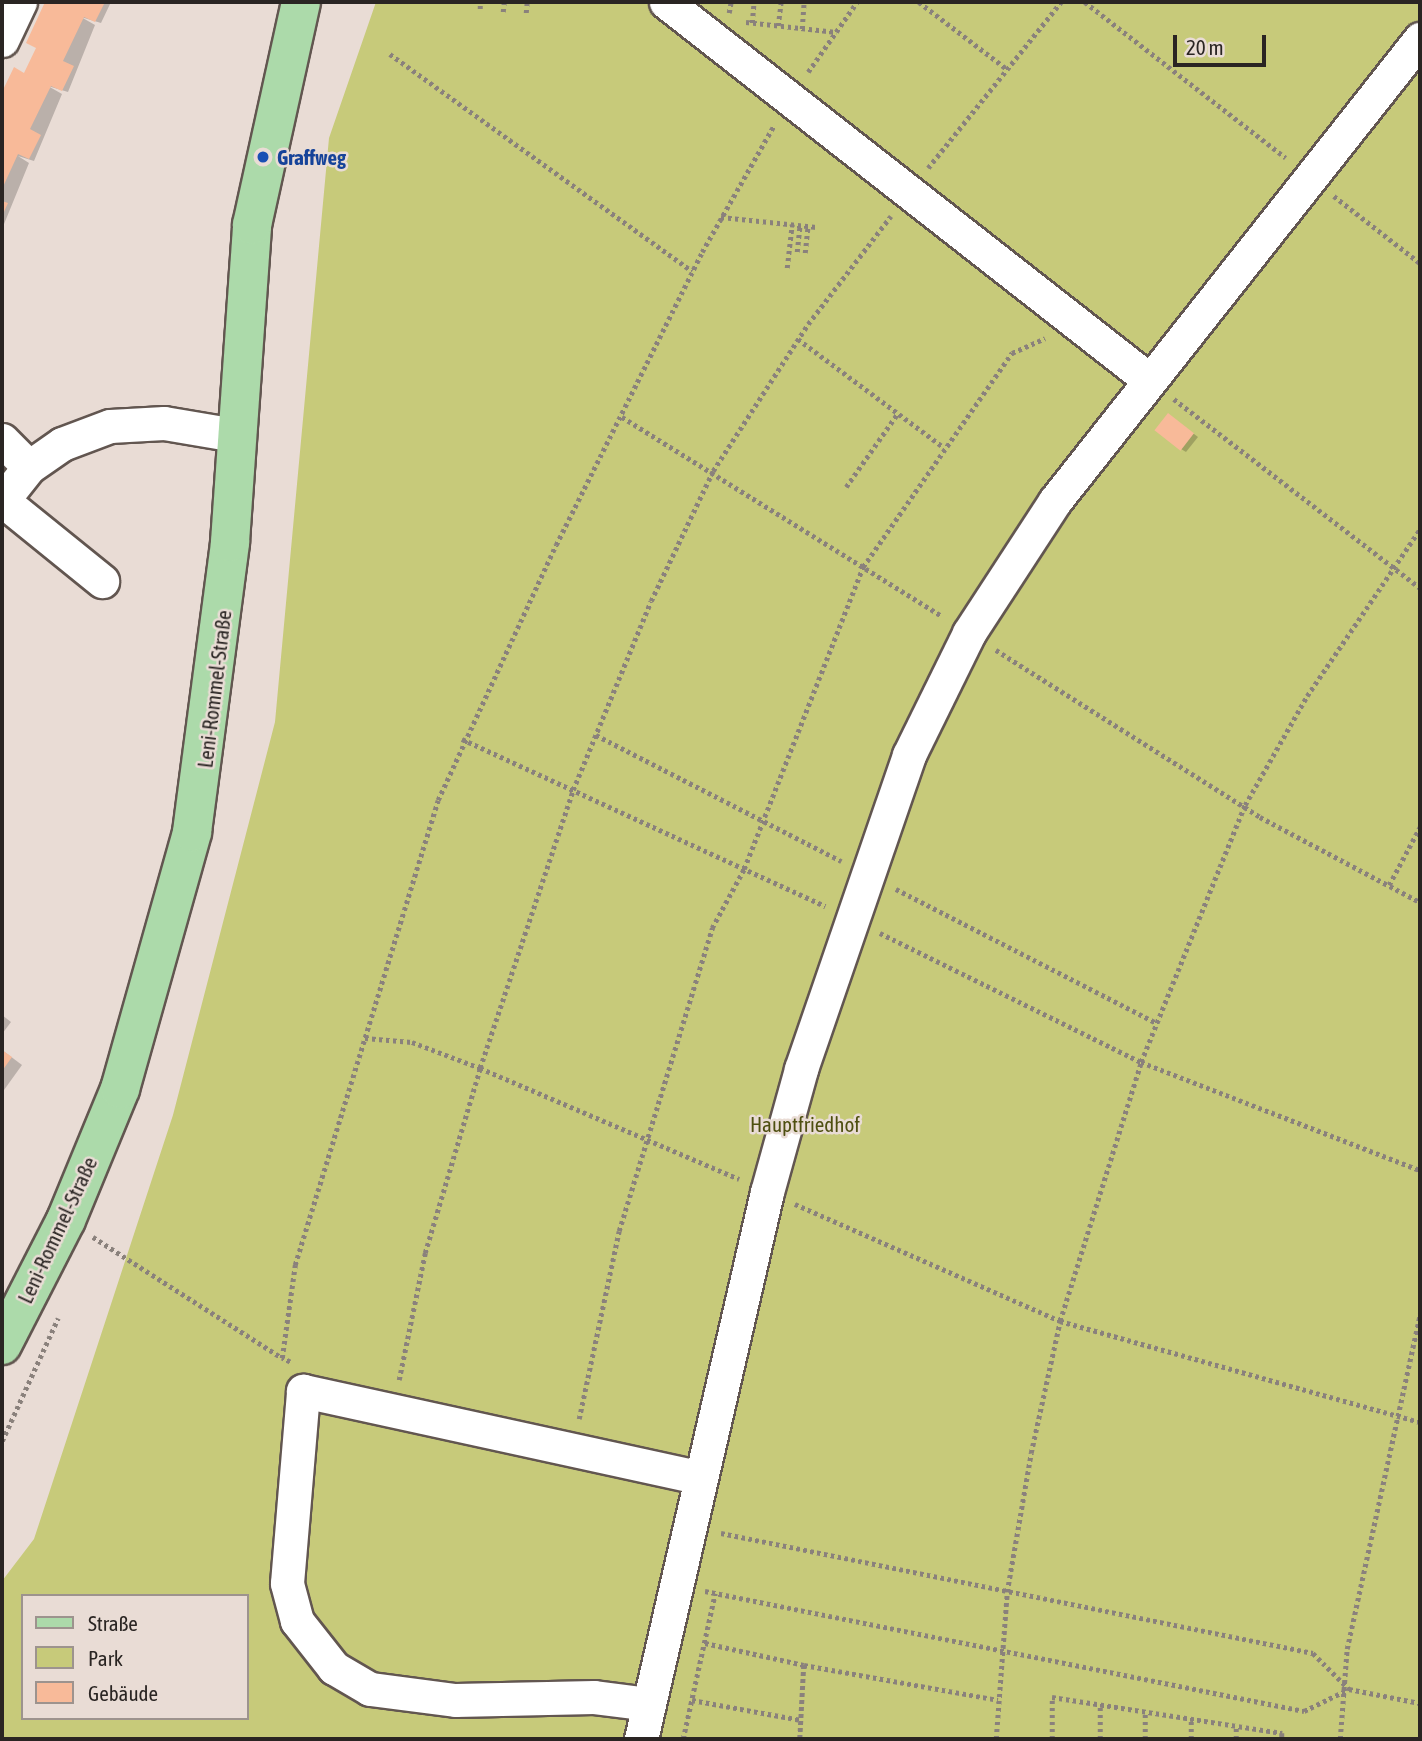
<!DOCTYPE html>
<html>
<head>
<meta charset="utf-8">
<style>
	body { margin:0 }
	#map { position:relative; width:1422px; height:1741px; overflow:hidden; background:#e9dcd5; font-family:"Asap Condensed",sans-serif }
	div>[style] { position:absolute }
	.green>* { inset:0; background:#c7ca7a }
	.shadow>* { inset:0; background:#0003 }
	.building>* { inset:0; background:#f8ba99; transform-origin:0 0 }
	.path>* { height:4.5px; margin-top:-2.25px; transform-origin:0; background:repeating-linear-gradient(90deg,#8a817c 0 3.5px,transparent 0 7px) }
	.roads { filter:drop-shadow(2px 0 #625650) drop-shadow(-2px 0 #625650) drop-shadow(0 2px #625650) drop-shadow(0 -2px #625650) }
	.minor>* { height:33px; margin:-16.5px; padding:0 16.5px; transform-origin:16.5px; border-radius:16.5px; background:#fff }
	.major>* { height:38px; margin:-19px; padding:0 19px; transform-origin:19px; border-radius:19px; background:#acdaaa }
	.dots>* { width:19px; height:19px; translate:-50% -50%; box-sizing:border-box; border:4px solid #e9dcd5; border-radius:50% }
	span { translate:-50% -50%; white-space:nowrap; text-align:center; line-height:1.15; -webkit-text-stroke:5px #e9dcd5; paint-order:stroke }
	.transit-label { font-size:21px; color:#164399; font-weight:700 }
	.left { translate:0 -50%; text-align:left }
	.street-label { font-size:21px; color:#2a2523 }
	.park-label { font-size:21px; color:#4e4f10 }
	.frame { position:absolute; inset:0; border:4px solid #2a2523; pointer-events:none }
	.legend { position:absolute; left:21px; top:1594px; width:228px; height:126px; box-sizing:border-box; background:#e9dcd5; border:2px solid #9d938e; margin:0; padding:9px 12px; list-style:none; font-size:21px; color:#2a2523 }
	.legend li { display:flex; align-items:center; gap:14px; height:35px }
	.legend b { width:35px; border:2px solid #9d938e }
	.scale { position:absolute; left:1173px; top:35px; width:93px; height:32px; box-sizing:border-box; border:4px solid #2a2523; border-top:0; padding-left:9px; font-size:21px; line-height:24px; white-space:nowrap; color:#2a2523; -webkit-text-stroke:5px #e9dcd5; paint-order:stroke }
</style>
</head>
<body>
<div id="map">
	<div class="green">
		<i style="clip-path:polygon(evenodd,376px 2px,1420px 2px,1420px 1739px,2px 1739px,2px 1581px,34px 1539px,173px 1115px,275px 722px,329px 138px,376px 2px,23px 1596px,247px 1596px,247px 1718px,23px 1718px,23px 1596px)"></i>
	</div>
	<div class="shadow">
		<i style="clip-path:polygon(47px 2px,111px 2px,101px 23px,81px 17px,95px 25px,68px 92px,48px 86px,62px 94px,34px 161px,18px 156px,29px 163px,2px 229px,2px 96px,15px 70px,25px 75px,38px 48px,28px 42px)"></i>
		<i style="clip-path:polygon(1173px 418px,1198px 437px,1186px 452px,1181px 449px)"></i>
		<i style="clip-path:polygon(2px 1015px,11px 1022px,2px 1034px)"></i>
		<i style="clip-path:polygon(2px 1050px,22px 1065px,4px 1090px,2px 1089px)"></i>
	</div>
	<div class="building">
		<i style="clip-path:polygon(45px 2px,105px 2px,95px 22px,84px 17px,63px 61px,74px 66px,62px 91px,51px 86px,30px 129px,41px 135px,29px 159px,18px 154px,2px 189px,2px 92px,14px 67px,24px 73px,36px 48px,26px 43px)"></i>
		<i style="clip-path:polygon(2px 201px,8px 203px,2px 216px)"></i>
		<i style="left:1168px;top:413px;width:33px;height:22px;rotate:38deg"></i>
		<i style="clip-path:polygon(2px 1050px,12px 1057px,2px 1071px)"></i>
	</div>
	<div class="path">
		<i style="left:919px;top:2px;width:111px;rotate:37.3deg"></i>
		<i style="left:1085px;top:2px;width:254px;rotate:37.8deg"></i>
		<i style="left:480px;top:9px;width:7px;rotate:-90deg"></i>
		<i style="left:503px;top:12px;width:10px;rotate:-84deg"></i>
		<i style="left:526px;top:13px;width:11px;rotate:-85deg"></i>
		<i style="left:729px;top:13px;width:11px;rotate:-80deg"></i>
		<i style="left:746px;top:22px;width:91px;rotate:6.3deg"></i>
		<i style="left:752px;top:23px;width:21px;rotate:-85deg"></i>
		<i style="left:778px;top:26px;width:24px;rotate:-83deg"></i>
		<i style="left:802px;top:29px;width:27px;rotate:-86deg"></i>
		<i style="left:390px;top:54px;width:372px;rotate:35.7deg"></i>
		<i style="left:808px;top:72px;width:85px;rotate:-55deg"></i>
		<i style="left:928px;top:168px;width:213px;rotate:-51.3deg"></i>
		<i style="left:1334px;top:196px;width:109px;rotate:37.9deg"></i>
		<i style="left:721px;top:217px;width:96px;rotate:6deg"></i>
		<i style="left:797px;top:252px;width:27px;rotate:-84deg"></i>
		<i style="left:805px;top:253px;width:27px;rotate:-84deg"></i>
		<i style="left:787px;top:268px;width:44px;rotate:-83.5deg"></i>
		<i style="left:798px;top:339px;width:179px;rotate:36.6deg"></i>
		<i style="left:1174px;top:399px;width:310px;rotate:37.5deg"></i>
		<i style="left:622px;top:417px;width:377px;rotate:31.9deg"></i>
		<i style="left:846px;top:487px;width:90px;rotate:-54.9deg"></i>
		<i style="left:996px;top:650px;width:312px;rotate:32.3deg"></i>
		<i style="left:1260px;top:817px;width:181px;rotate:28deg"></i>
		<i style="left:596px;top:735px;width:276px;rotate:27.2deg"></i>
		<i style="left:462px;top:739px;width:400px;rotate:24.7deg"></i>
		<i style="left:1389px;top:885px;width:66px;rotate:-61.9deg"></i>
		<i style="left:896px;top:889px;width:293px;rotate:27.2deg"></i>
		<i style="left:880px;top:933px;width:291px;rotate:26.3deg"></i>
		<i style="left:1141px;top:1062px;width:299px;rotate:21.2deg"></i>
		<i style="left:365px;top:1038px;width:47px;rotate:4.9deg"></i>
		<i style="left:412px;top:1042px;width:73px;rotate:20.9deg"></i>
		<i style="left:480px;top:1068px;width:282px;rotate:23.2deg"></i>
		<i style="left:795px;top:1204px;width:290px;rotate:23.8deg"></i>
		<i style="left:1060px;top:1321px;width:374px;rotate:15.7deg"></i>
		<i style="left:93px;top:1237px;width:224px;rotate:32.6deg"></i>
		<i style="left:290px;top:1362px;width:9px;rotate:-153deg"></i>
		<i style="left:282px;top:1358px;width:94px;rotate:-82deg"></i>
		<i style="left:295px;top:1265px;width:486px;rotate:-72.9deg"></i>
		<i style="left:438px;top:800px;width:281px;rotate:-65.2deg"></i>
		<i style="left:556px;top:545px;width:327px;rotate:-63.5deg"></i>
		<i style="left:702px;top:252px;width:144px;rotate:-60.4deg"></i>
		<i style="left:399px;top:1380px;width:130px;rotate:-78.4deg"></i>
		<i style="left:425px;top:1253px;width:193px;rotate:-73.4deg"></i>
		<i style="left:480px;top:1068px;width:293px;rotate:-71.5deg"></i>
		<i style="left:573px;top:790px;width:204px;rotate:-67.6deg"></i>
		<i style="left:651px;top:601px;width:144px;rotate:-64.5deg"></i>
		<i style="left:713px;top:471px;width:175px;rotate:-57.1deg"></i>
		<i style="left:808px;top:324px;width:136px;rotate:-52.5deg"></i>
		<i style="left:579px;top:1419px;width:192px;rotate:-78deg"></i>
		<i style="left:619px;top:1231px;width:317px;rotate:-72.9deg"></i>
		<i style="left:712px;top:928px;width:67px;rotate:-61.5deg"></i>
		<i style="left:744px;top:869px;width:325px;rotate:-68.5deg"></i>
		<i style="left:863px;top:567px;width:261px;rotate:-55.2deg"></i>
		<i style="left:1012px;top:353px;width:36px;rotate:-24deg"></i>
		<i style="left:2px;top:1441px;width:135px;rotate:-65.5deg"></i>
		<i style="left:721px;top:1533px;width:604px;rotate:11.46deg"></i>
		<i style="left:1313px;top:1653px;width:51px;rotate:45deg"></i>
		<i style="left:1349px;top:1689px;width:72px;rotate:11.2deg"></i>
		<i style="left:705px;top:1591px;width:611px;rotate:11.33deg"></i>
		<i style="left:1304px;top:1711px;width:50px;rotate:-26.1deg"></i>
		<i style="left:705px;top:1643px;width:101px;rotate:12.5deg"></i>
		<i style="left:804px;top:1665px;width:74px;rotate:93.1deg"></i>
		<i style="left:804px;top:1665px;width:197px;rotate:10.2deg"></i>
		<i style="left:692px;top:1700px;width:111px;rotate:10.4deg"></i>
		<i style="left:683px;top:1739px;width:149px;rotate:-77.6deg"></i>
		<i style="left:996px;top:1739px;width:147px;rotate:-85.7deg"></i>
		<i style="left:1007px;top:1592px;width:141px;rotate:-80.2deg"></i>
		<i style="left:1031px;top:1453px;width:135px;rotate:-77.6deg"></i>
		<i style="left:1060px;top:1321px;width:271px;rotate:-72.6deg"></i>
		<i style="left:1141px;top:1062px;width:277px;rotate:-68deg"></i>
		<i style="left:1245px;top:805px;width:125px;rotate:-60.4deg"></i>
		<i style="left:1307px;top:696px;width:202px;rotate:-55.9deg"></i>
		<i style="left:1052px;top:1739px;width:42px;rotate:-90deg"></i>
		<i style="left:1052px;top:1697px;width:233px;rotate:8.9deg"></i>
		<i style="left:1282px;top:1733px;width:6px;rotate:90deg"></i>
		<i style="left:1100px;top:1739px;width:34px;rotate:-90deg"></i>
		<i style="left:1145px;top:1739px;width:28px;rotate:-90deg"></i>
		<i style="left:1191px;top:1739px;width:21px;rotate:-90deg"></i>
		<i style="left:1236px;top:1739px;width:14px;rotate:-90deg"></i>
		<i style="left:1340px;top:1739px;width:90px;rotate:-85.6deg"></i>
		<i style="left:1347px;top:1649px;width:343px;rotate:-77.7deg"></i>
	</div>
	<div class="roads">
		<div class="minor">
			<i style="left:666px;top:2px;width:612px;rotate:38.03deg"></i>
			<i style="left:2px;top:40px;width:42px;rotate:-64.7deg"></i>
			<i style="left:2px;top:440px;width:38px;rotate:45deg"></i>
			<i style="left:2px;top:500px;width:129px;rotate:39deg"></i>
			<i style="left:2px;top:501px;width:43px;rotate:-51.5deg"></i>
			<i style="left:29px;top:467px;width:40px;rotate:-34.9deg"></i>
			<i style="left:62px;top:444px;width:51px;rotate:-20.6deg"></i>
			<i style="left:110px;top:426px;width:54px;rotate:-3.2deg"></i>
			<i style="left:164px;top:423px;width:72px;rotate:9.6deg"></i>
			<i style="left:649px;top:1704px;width:55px;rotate:-172.7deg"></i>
			<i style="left:594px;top:1697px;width:139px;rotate:178.8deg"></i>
			<i style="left:455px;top:1700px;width:86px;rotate:-172.6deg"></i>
			<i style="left:370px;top:1689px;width:42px;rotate:-149.7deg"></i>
			<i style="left:334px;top:1668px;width:60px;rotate:-128.2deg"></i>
			<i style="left:297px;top:1621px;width:39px;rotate:-105deg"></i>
			<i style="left:287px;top:1583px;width:193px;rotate:-85.2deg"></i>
			<i style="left:303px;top:1391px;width:403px;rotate:12.3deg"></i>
			<i style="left:641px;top:1739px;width:561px;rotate:-77.03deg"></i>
			<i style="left:767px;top:1192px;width:128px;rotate:-74.5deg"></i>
			<i style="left:801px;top:1069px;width:332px;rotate:-71deg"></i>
			<i style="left:909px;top:755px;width:136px;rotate:-63.8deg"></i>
			<i style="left:969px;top:633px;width:158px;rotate:-56.9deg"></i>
			<i style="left:1055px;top:501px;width:589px;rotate:-51.69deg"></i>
		</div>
		<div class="major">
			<i style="left:2px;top:1345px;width:140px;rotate:-62.9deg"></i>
			<i style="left:66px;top:1220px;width:142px;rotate:-67.6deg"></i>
			<i style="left:120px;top:1089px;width:267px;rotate:-74.3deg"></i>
			<i style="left:192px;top:832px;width:292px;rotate:-82.5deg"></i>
			<i style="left:230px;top:542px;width:318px;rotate:-86deg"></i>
			<i style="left:252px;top:225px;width:228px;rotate:-77.6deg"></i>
		</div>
	</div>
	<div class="dots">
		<i style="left:263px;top:157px;background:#1a4fb4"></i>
	</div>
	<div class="transit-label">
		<span class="left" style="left:277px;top:157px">Graffweg</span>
	</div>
	<div class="street-label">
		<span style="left:214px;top:689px;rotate:-83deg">Leni-Rommel-Straße</span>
		<span style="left:57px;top:1230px;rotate:-65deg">Leni-Rommel-Straße</span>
	</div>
	<div class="park-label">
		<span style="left:805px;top:1124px">Hauptfriedhof</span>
	</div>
	<div class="frame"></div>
	<ul class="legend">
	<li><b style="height:9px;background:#acdaaa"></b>Straße</li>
	<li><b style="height:19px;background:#c7ca7a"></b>Park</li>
	<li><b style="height:19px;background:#f8ba99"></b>Gebäude</li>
	</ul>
	<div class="scale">20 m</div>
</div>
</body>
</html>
